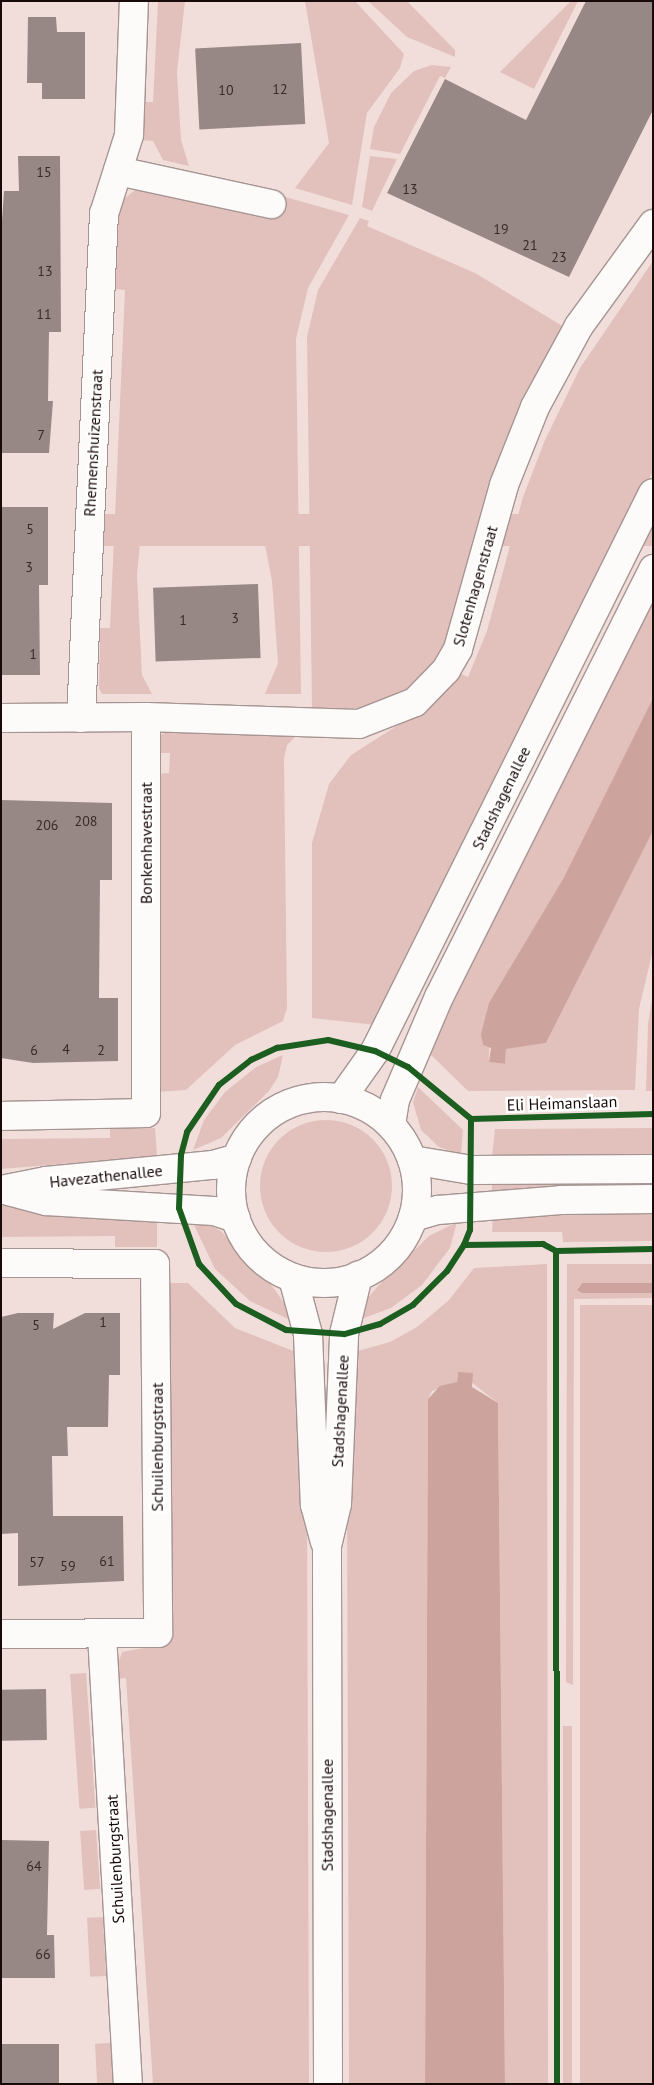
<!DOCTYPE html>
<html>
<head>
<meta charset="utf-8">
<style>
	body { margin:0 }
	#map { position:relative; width:654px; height:2085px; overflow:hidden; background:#f1dedb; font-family:"PT Sans",sans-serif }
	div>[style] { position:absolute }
	.green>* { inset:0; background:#e2c1bc; transform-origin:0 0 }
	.round { border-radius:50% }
	.water>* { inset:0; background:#cda39d }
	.building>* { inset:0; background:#978886; transform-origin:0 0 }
	.roads { filter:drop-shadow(1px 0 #a59592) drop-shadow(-1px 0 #a59592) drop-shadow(0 1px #a59592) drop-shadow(0 -1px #a59592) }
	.street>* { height:28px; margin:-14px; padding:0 14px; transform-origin:14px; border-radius:14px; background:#fdfafa }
	.secondary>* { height:28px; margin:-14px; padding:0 14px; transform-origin:14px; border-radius:14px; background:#fdfafa }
	.secondary>.ring { margin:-14px; padding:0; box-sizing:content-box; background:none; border:28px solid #fdfafa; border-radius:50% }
	.cycleway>* { height:6px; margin:-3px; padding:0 3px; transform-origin:3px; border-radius:3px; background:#1b5e20 }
	span { translate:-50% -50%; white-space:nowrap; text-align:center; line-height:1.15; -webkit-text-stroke:5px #fff; paint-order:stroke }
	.number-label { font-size:14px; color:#382a28 }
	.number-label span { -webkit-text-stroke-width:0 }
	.street-label { font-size:16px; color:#180a08 }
	.frame { position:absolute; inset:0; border:2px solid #180a08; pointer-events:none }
</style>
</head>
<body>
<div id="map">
	<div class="green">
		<i style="clip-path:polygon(158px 1px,185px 1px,177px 72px,181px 140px,189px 166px,163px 160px,153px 141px,141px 140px,143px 102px,153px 102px)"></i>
		<i style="clip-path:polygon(305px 1px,355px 1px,404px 54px,400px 68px,367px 113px,352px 205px,295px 188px,329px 143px)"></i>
		<i style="clip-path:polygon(368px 1px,407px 1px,455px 50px,455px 57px,407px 37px)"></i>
		<i style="clip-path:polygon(571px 1px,578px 1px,534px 89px,500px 72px)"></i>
		<i style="clip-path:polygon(432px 65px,451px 67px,445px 78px,440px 76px,400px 154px,370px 149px,374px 127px,391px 93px,414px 71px)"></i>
		<i style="clip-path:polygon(370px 156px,397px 159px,372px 211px,362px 207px)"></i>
		<i style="clip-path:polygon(135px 190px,278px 216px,282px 196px,349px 215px,308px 288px,296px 339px,301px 694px,265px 694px,278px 663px,272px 581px,260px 519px,142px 523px,137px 575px,142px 675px,152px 694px,102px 694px,99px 688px,100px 628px,110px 628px,125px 290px,115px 289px,119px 212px,124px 199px)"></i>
		<i style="clip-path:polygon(360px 218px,369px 221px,367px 226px,475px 273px,564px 327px,528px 394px,447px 645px,421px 681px,385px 708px,312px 708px,307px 337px,318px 290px)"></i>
		<i style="clip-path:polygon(653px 261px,653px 471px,376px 1025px,312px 1018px,312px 843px,329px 784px,351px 755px,425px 708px,456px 672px,468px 677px,487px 631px,523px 497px,545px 440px,580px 368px)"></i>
		<i style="left:653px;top:514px;width:32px;height:571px;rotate:90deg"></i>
		<i style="clip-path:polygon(653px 588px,653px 698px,563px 879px,490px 1003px,489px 1062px,505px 1064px,506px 1049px,546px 1043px,653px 831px,653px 950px,639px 1009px,635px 1090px,468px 1091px,427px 1051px)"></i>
		<i style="clip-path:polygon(166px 732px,299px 733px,287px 745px,284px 758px,287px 1008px,283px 1021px,235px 1045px,186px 1090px,156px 1092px,155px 774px,169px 773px,170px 753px,154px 753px,158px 737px)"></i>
		<i style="clip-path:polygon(653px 993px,653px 1091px,646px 1091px,648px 1024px)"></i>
		<i style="clip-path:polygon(283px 1055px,278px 1077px,269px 1091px,221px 1138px,193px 1150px,204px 1120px,225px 1092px,256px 1067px)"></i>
		<i style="clip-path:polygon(418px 1087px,463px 1130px,461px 1155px,439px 1147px,421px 1130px,413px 1102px)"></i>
		<i class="round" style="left:260px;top:1120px;width:132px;height:132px"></i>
		<i style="clip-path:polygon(155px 1128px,157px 1156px,1px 1169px,1px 1139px,110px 1138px,110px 1129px)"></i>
		<i style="clip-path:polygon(653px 1128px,653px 1160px,492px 1157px,495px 1129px)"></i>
		<i style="clip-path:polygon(653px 1178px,653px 1191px,492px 1190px,492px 1181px)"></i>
		<i style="clip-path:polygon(1px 1205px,157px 1214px,157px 1247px,115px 1247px,115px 1236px,1px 1237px)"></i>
		<i style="clip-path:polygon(653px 1209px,653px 1241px,563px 1242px,562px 1232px,492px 1232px,493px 1215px)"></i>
		<i style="clip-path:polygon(205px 1222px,221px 1231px,272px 1286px,287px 1307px,288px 1319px,250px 1301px,215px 1269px,193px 1223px)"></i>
		<i style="clip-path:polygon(457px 1222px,450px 1248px,422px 1285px,391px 1308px,361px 1319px,364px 1303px,377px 1287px,429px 1236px)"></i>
		<i style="clip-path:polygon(547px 1264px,548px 2084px,505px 2084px,498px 1403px,458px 1372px,457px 1382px,432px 1391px,428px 1399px,425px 2084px,349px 2084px,347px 1503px,354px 1352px,390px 1342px,417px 1327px,449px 1300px,474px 1268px)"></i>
		<i style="clip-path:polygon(567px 1264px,653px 1264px,653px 1283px,582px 1283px,577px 1289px,653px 1293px,653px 1298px,574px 1299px,573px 1685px,566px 1682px)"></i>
		<i style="clip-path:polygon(166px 1283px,188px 1283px,235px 1328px,296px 1352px,307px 1503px,309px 2084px,153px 2084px,126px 1678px,113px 1679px,122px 1652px,154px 1646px)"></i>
		<i style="left:580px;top:1305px;width:73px;height:779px"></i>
		<i style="left:86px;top:1673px;width:135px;height:16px;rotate:86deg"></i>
		<i style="left:572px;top:1726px;width:358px;height:9px;rotate:90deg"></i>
		<i style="left:96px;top:1830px;width:59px;height:16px;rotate:86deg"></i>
		<i style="left:103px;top:1917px;width:59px;height:16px;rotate:87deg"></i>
		<i style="left:111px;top:2043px;width:41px;height:16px;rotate:87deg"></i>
	</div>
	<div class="water">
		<i style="clip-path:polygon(653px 698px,653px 831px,546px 1043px,506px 1049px,505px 1064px,489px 1062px,491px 1048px,483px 1045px,481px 1034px,489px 1003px,563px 879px)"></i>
		<i style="clip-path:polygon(582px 1283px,653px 1283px,653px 1293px,582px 1293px,577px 1290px)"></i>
		<i style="clip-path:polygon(458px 1372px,473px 1373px,472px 1387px,498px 1403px,505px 2084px,425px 2084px,428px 1399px,440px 1386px,457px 1382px)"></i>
	</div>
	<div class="building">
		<i style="clip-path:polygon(586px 1px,653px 1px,653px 110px,569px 277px,387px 193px,445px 79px,526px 120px)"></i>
		<i style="clip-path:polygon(28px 17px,56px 17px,57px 32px,85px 32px,85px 99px,42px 99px,42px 83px,27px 83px)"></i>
		<i style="left:301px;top:43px;width:81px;height:106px;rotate:87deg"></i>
		<i style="clip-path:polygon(18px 156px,60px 156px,61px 332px,49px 332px,48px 401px,53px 401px,49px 453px,1px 453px,1px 236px,4px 191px,19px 191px)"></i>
		<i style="clip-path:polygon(1px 507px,48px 507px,48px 585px,39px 585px,40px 675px,1px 675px)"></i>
		<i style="left:258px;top:584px;width:74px;height:105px;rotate:88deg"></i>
		<i style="clip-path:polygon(1px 800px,112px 803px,112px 880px,100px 880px,99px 998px,118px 998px,118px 1061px,33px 1063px,1px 1058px)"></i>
		<i style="clip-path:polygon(18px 1313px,54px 1313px,53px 1329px,85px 1313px,120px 1313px,120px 1375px,109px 1375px,108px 1427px,67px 1427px,68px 1456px,52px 1456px,53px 1516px,123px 1516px,124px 1581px,18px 1586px,18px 1533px,1px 1534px,1px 1317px)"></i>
		<i style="left:46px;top:1689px;width:51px;height:45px;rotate:89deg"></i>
		<i style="clip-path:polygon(1px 1840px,49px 1841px,47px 1935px,54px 1935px,55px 1978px,1px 1978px)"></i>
		<i style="left:1px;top:2044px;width:58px;height:40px"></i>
	</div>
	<div class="roads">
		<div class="street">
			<i style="left:118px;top:171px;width:157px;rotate:12.2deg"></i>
			<i style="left:1px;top:718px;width:145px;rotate:-0.4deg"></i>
			<i style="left:146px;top:717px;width:213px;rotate:1.9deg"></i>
			<i style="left:359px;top:724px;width:60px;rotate:-21.4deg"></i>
			<i style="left:415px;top:702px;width:45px;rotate:-45.9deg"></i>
			<i style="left:446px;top:670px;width:24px;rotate:-60deg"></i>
			<i style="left:458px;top:649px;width:170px;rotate:-74.3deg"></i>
			<i style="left:504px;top:485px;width:84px;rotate:-68.3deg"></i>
			<i style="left:535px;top:407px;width:92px;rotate:-61.5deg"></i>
			<i style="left:579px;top:326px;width:126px;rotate:-54deg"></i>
			<i style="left:81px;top:718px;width:505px;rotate:-87.39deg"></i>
			<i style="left:104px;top:214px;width:83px;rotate:-72.4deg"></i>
			<i style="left:129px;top:135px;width:134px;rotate:-87.9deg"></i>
			<i style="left:1px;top:1116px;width:145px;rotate:-1.2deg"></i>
			<i style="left:146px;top:1113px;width:396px;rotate:-90deg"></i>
			<i style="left:412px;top:1160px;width:61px;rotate:9.5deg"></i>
			<i style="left:472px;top:1170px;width:181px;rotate:-0.3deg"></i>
			<i style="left:413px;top:1217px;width:26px;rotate:-16deg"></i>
			<i style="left:438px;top:1210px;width:123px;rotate:-4.6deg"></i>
			<i style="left:561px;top:1200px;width:92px;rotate:-0.6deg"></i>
			<i style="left:1px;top:1263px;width:154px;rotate:0.4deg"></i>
			<i style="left:155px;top:1264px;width:369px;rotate:89.5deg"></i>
			<i style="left:158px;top:1633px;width:157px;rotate:179.6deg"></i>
			<i style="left:102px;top:1635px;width:450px;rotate:86.7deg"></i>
		</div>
		<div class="secondary">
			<i class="ring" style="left:231px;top:1097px;width:158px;height:158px"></i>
			<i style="left:341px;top:1099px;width:59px;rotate:-54.7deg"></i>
			<i style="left:375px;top:1051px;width:623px;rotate:-63.52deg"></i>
			<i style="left:391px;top:1125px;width:25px;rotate:-81deg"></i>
			<i style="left:395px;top:1100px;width:112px;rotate:-66.9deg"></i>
			<i style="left:439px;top:997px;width:479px;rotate:-63.4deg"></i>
			<i style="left:1px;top:1190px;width:46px;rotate:-11.3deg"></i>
			<i style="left:46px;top:1181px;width:168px;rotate:-5.5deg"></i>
			<i style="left:213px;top:1165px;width:25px;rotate:-16deg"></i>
			<i style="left:8px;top:1191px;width:39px;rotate:15deg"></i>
			<i style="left:46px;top:1201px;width:168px;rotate:3.4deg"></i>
			<i style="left:214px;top:1211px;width:23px;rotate:18deg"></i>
			<i style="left:293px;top:1278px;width:58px;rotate:75deg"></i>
			<i style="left:308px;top:1334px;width:171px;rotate:87.7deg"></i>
			<i style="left:315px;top:1505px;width:38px;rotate:75deg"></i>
			<i style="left:328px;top:2084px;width:538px;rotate:-90.11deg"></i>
			<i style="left:327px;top:1546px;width:43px;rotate:-76.6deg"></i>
			<i style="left:337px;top:1504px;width:170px;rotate:-87.6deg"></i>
			<i style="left:344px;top:1334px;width:60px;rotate:-76.4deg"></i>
		</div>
	</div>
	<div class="cycleway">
		<i style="left:328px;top:1040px;width:48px;rotate:13.2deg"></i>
		<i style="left:375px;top:1051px;width:37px;rotate:26deg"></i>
		<i style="left:408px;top:1067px;width:82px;rotate:39.5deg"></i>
		<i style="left:471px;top:1119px;width:111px;rotate:90.5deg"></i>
		<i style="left:470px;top:1230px;width:16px;rotate:112deg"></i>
		<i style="left:464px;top:1245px;width:31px;rotate:123deg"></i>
		<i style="left:447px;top:1271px;width:48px;rotate:135deg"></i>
		<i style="left:413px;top:1305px;width:38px;rotate:150deg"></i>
		<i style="left:380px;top:1324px;width:37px;rotate:164deg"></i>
		<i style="left:344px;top:1334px;width:58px;rotate:-176.1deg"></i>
		<i style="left:286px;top:1330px;width:56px;rotate:-152.5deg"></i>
		<i style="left:236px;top:1304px;width:54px;rotate:-132.8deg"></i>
		<i style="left:199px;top:1264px;width:59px;rotate:-109.7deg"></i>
		<i style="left:179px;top:1208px;width:53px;rotate:-87.8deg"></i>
		<i style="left:181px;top:1155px;width:24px;rotate:-75deg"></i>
		<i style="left:187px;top:1132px;width:57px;rotate:-55.8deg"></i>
		<i style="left:219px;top:1085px;width:41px;rotate:-38deg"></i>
		<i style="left:251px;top:1060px;width:29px;rotate:-25deg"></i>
		<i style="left:277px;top:1048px;width:52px;rotate:-8.9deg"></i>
		<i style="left:471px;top:1119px;width:182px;rotate:-1.6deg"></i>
		<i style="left:464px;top:1245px;width:79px;rotate:-0.7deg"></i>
		<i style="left:543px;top:1244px;width:15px;rotate:28deg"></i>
		<i style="left:556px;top:1251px;width:97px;rotate:-1.2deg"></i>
		<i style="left:556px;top:1251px;width:833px;rotate:89.93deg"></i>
	</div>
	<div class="number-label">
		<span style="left:280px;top:89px">12</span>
		<span style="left:226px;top:90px">10</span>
		<span style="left:44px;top:172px">15</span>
		<span style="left:410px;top:189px">13</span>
		<span style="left:501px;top:229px">19</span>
		<span style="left:530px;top:245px">21</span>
		<span style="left:559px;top:257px">23</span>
		<span style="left:45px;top:271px">13</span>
		<span style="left:44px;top:314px">11</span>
		<span style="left:41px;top:435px">7</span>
		<span style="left:30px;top:529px">5</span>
		<span style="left:29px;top:567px">3</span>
		<span style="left:235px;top:618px">3</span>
		<span style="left:183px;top:620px">1</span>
		<span style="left:33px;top:654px">1</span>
		<span style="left:86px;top:821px">208</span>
		<span style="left:47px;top:825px">206</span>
		<span style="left:66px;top:1049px">4</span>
		<span style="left:34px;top:1050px">6</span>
		<span style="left:101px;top:1050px">2</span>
		<span style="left:103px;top:1322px">1</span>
		<span style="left:36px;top:1325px">5</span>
		<span style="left:107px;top:1561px">61</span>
		<span style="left:37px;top:1562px">57</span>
		<span style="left:68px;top:1566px">59</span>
		<span style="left:34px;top:1866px">64</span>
		<span style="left:43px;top:1954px">66</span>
	</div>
	<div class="street-label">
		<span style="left:93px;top:443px;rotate:-87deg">Rhemenshuizenstraat</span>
		<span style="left:475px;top:586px;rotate:-74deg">Slotenhagenstraat</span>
		<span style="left:501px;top:798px;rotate:-64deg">Stadshagenallee</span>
		<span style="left:146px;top:843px;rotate:-90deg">Bonkenhavestraat</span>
		<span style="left:562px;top:1103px;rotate:-2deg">Eli Heimanslaan</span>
		<span style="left:106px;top:1176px;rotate:-6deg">Havezathenallee</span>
		<span style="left:340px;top:1411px;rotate:-87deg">Stadshagenallee</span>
		<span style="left:157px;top:1447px;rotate:-90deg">Schuilenburgstraat</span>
		<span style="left:327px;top:1815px;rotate:-90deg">Stadshagenallee</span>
		<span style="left:115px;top:1859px;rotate:-93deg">Schuilenburgstraat</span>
	</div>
	<div class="frame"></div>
</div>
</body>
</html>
